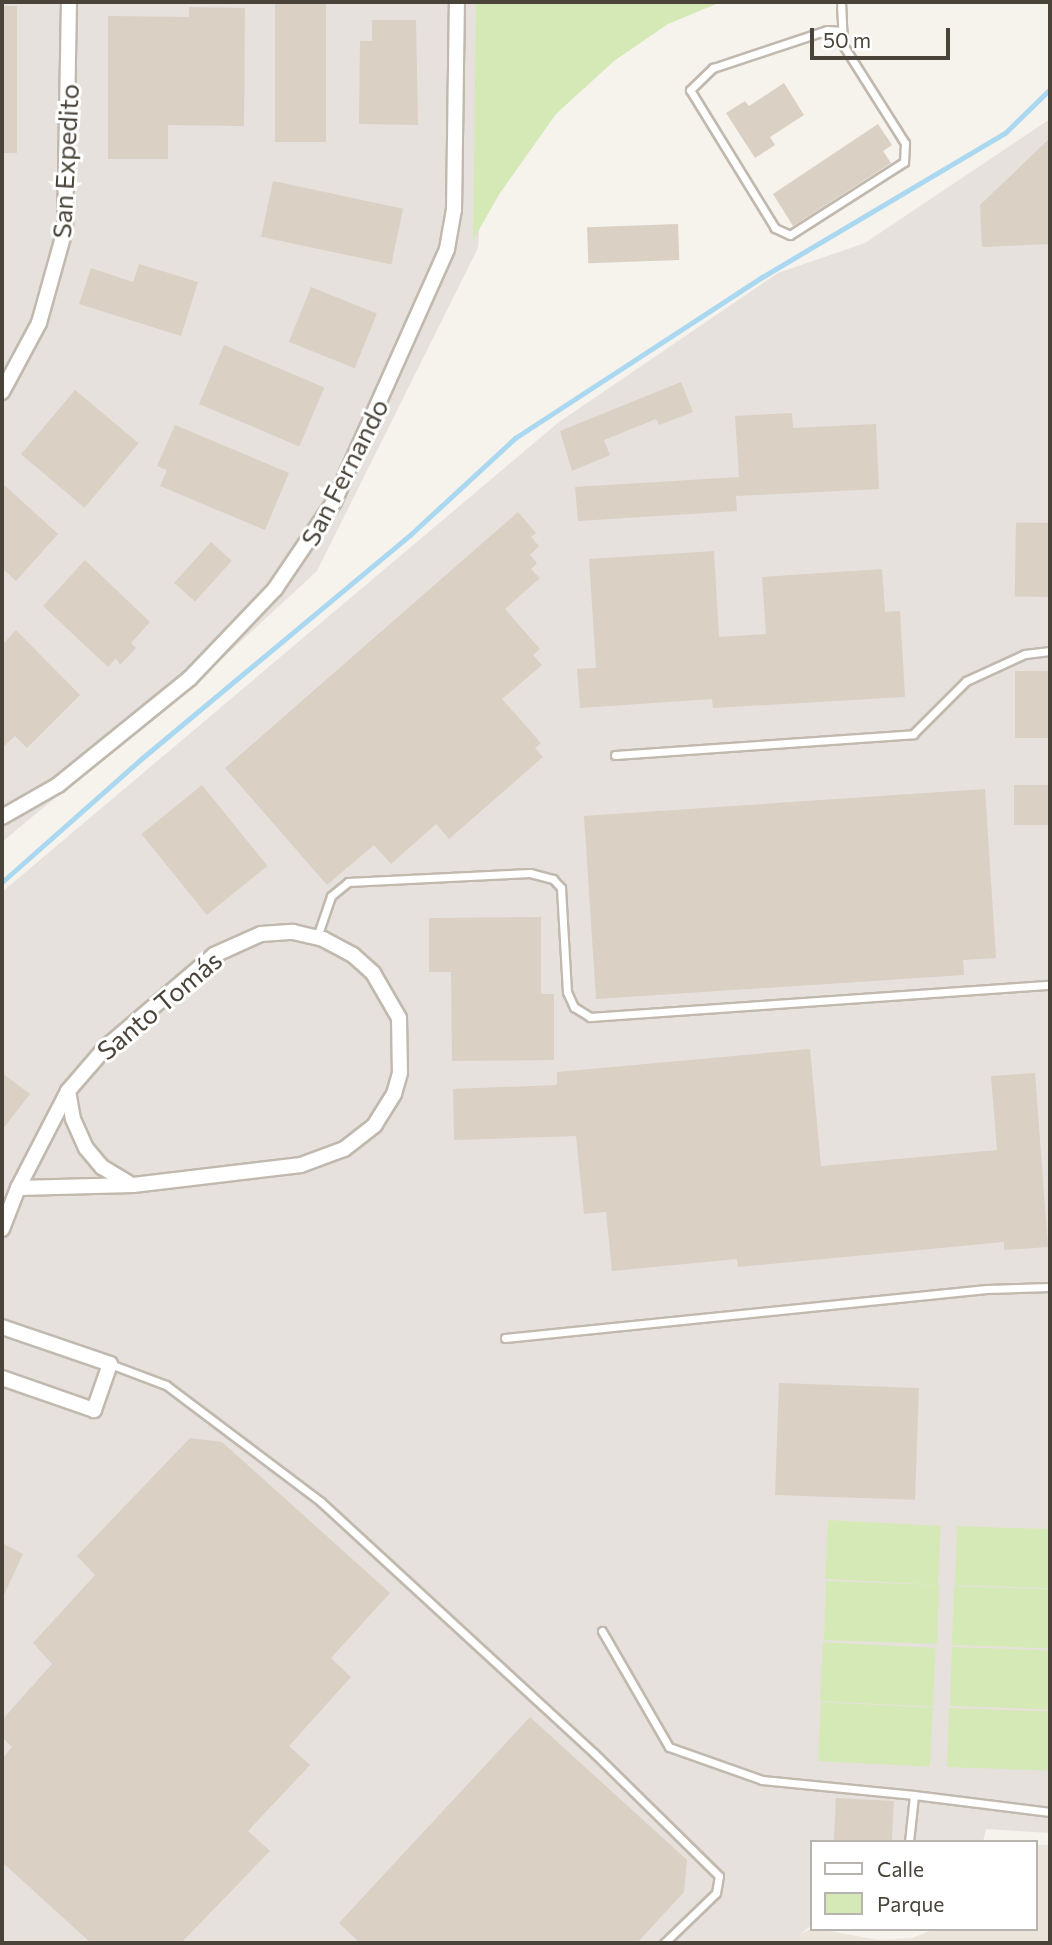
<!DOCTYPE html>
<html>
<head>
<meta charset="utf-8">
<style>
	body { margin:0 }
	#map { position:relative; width:1052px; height:1945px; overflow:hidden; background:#f6f2ec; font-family:Commissioner,sans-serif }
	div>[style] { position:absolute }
	.residential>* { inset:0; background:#eae4da }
	.industrial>* { inset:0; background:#e6e1dd }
	.green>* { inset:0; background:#d5e9b6; transform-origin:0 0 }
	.stream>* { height:5px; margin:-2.5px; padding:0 2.5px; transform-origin:2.5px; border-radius:2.5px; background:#aad8f1 }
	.building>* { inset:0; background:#dad0c4; transform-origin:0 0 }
	.roads { filter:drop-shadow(2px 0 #c1b9ae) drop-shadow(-2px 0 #c1b9ae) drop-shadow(0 2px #c1b9ae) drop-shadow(0 -2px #c1b9ae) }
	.service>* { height:7px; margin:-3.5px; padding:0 3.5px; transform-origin:3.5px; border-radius:3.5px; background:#fff }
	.minor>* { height:14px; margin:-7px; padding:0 7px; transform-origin:7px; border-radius:7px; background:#fff }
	span { translate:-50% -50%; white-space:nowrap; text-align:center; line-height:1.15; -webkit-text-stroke:6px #fff; paint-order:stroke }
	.street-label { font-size:26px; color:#4a4339 }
	.frame { position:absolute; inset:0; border:4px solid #4a4339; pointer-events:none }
	.legend { position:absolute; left:810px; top:1840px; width:228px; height:91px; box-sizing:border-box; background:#fff; border:2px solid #b7b4b0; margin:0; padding:9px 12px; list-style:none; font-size:21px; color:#4a4339 }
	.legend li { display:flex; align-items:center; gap:14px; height:35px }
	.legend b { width:35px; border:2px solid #b7b4b0 }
	.scale { position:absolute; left:810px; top:28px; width:140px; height:32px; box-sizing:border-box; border:4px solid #4a4339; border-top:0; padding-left:9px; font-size:21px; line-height:24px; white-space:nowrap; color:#4a4339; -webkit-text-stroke:5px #fff; paint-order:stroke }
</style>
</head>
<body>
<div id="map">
	<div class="residential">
		<i style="clip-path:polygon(1036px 1845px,1050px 1845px,1050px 1943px,805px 1943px,797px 1936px,812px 1928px,879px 1940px,912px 1938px,935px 1929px,1036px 1929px)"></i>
	</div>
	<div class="industrial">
		<i style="clip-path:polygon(2px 2px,481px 2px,482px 192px,478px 248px,317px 571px,212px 668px,2px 842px)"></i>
		<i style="clip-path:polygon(1050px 119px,1050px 1833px,986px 1829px,983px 1842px,812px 1842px,812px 1925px,798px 1936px,805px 1943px,2px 1943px,2px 892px,559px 422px,778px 273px,865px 243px)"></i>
	</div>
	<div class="green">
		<i style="clip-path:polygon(476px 2px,721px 2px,668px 24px,614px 61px,556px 114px,500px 193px,473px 240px)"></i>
		<i style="left:828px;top:1520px;width:113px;height:59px;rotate:3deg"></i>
		<i style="left:957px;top:1526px;width:93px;height:59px;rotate:2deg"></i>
		<i style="left:826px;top:1581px;width:113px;height:59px;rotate:2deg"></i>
		<i style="left:954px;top:1586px;width:96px;height:59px;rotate:2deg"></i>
		<i style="left:823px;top:1642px;width:113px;height:59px;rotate:3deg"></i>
		<i style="left:952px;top:1647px;width:98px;height:59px;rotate:2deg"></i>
		<i style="left:821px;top:1702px;width:112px;height:59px;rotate:3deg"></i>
		<i style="left:949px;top:1708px;width:101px;height:59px;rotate:2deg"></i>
	</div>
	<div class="stream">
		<i style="left:2px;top:882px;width:186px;rotate:-41.5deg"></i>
		<i style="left:141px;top:759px;width:351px;rotate:-39.8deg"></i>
		<i style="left:411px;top:534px;width:142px;rotate:-42.7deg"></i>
		<i style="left:515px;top:438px;width:295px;rotate:-33.1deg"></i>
		<i style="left:762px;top:277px;width:282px;rotate:-30.7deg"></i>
		<i style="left:1005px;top:133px;width:63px;rotate:-44.4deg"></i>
	</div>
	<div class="building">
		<i style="left:275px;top:2px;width:51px;height:140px"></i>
		<i style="left:2px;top:6px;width:15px;height:147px"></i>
		<i style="clip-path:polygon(189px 7px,245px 8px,244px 126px,168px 125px,168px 159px,108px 159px,108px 16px,189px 17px)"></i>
		<i style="clip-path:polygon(372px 20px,416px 20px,418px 125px,359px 124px,360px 41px,372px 41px)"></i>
		<i style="clip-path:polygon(784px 83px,804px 115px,770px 137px,775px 145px,755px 158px,726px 113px,745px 101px,749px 106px)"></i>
		<i style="clip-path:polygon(878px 124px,892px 145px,883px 151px,891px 163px,793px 226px,773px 194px)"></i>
		<i style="clip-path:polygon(1050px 138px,1050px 244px,982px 247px,980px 205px)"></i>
		<i style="left:273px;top:181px;width:133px;height:57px;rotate:12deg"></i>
		<i style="left:678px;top:224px;width:36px;height:91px;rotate:88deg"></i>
		<i style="clip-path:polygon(139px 264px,198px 282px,181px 336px,79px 304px,91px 268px,133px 282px)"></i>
		<i style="left:311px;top:287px;width:71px;height:59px;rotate:22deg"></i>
		<i style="left:224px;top:345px;width:109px;height:64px;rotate:23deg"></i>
		<i style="clip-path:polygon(681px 382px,693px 412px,659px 425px,656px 419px,604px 440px,610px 455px,572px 471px,560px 431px)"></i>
		<i style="left:75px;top:390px;width:83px;height:84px;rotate:40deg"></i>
		<i style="clip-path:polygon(792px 413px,793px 428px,876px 424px,879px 489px,736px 496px,737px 511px,578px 521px,575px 487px,739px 477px,735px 416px)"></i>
		<i style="clip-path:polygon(175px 425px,289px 473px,265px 530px,160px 486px,167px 470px,157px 466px)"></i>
		<i style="clip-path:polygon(2px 483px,58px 534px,16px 581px,2px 568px)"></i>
		<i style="clip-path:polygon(518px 512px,536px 533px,531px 537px,539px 546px,530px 555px,537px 563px,531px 569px,540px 578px,505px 609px,540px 649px,533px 655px,542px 665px,502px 699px,541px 743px,535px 748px,543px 757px,449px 839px,436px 824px,391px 864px,374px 845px,327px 885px,225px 768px)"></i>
		<i style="left:1050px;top:523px;width:74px;height:34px;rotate:91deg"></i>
		<i style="left:211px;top:542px;width:28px;height:55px;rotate:42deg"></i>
		<i style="clip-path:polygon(714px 551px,719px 637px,766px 634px,762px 577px,882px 569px,885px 612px,900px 611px,905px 697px,713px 708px,712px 699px,580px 708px,577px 669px,596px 668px,589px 559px)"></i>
		<i style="clip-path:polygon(85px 560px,150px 622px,131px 643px,136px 648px,120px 665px,116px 658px,108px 667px,43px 606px)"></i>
		<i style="clip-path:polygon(16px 630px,80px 695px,27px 748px,15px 736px,2px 748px,2px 645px)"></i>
		<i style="left:1050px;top:671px;width:67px;height:35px;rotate:90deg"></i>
		<i style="left:202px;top:785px;width:104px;height:78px;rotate:51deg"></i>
		<i style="left:1050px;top:785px;width:40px;height:36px;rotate:90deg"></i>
		<i style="clip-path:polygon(985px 789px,996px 958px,963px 960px,964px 975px,596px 999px,584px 816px)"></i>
		<i style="clip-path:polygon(541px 917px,541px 994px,554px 994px,554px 1060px,452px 1061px,451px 972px,429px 972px,429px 918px)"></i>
		<i style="clip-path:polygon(810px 1049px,821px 1166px,997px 1150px,991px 1076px,1035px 1073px,1048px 1247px,1004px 1250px,1004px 1242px,738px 1267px,737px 1259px,612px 1271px,606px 1212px,584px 1214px,576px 1136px,454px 1140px,453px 1089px,557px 1085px,557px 1072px)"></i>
		<i style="clip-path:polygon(2px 1073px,30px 1094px,2px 1130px)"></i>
		<i style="left:779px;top:1383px;width:140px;height:112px;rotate:2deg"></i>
		<i style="clip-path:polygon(190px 1438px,222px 1442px,390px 1593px,331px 1658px,351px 1677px,289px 1746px,310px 1765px,248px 1831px,270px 1851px,181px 1943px,91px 1943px,2px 1862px,2px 1759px,12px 1747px,2px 1737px,2px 1720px,52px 1664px,33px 1643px,95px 1575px,77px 1556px)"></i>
		<i style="clip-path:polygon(2px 1543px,23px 1554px,2px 1599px)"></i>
		<i style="clip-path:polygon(530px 1717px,687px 1860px,684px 1892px,637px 1943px,360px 1943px,339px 1923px)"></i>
		<i style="left:836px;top:1798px;width:58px;height:44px;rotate:3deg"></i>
	</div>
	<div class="roads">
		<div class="service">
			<i style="left:841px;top:2px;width:43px;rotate:87.3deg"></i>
			<i style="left:843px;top:45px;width:116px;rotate:57.7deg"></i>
			<i style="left:905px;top:143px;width:19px;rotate:93deg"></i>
			<i style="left:904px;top:162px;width:135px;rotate:147.4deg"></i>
			<i style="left:790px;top:235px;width:17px;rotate:-155deg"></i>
			<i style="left:775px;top:228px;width:162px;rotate:-121.6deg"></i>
			<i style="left:690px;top:90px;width:32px;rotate:-44deg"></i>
			<i style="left:713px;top:68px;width:120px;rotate:-18.4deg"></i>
			<i style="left:827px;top:30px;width:15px;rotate:4deg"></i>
			<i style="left:615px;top:755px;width:299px;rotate:-4deg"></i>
			<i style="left:913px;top:734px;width:75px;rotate:-45deg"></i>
			<i style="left:966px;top:681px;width:65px;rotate:-24.6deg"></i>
			<i style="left:1025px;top:654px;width:25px;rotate:-7deg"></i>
			<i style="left:317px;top:937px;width:43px;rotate:-71.1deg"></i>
			<i style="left:331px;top:896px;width:22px;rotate:-39deg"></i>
			<i style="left:348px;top:882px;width:182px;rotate:-2.8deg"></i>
			<i style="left:530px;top:873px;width:24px;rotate:15deg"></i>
			<i style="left:553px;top:879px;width:12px;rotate:48deg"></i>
			<i style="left:561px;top:888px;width:104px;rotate:86.7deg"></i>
			<i style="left:567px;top:992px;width:17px;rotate:65deg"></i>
			<i style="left:574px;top:1007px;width:19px;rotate:32deg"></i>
			<i style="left:590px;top:1017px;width:461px;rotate:-4deg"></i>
			<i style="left:505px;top:1338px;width:484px;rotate:-5.8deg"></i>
			<i style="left:987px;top:1289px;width:63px;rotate:-1.8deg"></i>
			<i style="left:110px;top:1364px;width:60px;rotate:20.6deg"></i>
			<i style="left:166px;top:1385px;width:194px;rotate:37deg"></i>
			<i style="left:321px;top:1502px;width:371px;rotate:42.6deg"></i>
			<i style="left:594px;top:1753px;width:175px;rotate:44.5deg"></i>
			<i style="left:719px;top:1876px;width:17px;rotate:100deg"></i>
			<i style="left:716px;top:1893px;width:72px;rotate:136.1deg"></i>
			<i style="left:602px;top:1631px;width:134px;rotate:60deg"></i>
			<i style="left:669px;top:1747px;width:99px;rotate:19.5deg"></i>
			<i style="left:762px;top:1780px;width:153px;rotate:5.6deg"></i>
			<i style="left:909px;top:1842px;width:47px;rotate:-83.9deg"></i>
			<i style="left:914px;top:1795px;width:137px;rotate:7.1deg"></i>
		</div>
		<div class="minor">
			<i style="left:2px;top:392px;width:78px;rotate:-61.8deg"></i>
			<i style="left:39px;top:323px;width:97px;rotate:-74.4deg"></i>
			<i style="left:65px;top:230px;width:228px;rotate:-89deg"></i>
			<i style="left:2px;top:817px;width:64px;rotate:-29.7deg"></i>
			<i style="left:58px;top:785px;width:170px;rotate:-39deg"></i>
			<i style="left:190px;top:678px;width:123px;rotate:-46.3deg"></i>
			<i style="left:275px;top:589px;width:105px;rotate:-55.9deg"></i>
			<i style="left:334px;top:502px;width:277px;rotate:-65.9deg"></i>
			<i style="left:447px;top:249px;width:40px;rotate:-80deg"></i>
			<i style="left:454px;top:210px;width:208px;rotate:-89.2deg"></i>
			<i style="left:293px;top:932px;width:31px;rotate:13deg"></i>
			<i style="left:323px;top:939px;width:34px;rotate:28deg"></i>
			<i style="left:353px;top:955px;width:27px;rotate:42deg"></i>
			<i style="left:373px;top:973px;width:52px;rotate:60deg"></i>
			<i style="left:399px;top:1018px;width:55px;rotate:89deg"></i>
			<i style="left:400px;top:1073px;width:22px;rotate:106deg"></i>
			<i style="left:394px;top:1094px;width:36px;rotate:122deg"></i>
			<i style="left:375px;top:1125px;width:39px;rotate:142deg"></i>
			<i style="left:344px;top:1149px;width:46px;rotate:159.6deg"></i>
			<i style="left:301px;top:1165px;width:169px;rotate:173.2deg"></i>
			<i style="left:133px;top:1185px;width:115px;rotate:178.5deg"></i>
			<i style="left:18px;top:1188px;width:109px;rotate:-62.7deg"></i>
			<i style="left:68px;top:1091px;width:58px;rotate:-49.2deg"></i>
			<i style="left:106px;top:1047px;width:142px;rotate:-40.4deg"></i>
			<i style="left:214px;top:955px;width:51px;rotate:-24.1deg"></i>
			<i style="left:261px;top:934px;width:32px;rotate:-4deg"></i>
			<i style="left:68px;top:1091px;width:28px;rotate:80deg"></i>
			<i style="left:73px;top:1119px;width:32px;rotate:66deg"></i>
			<i style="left:86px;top:1148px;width:25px;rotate:50deg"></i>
			<i style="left:102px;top:1167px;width:31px;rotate:31deg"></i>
			<i style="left:2px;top:1229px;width:44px;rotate:-68.7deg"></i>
			<i style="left:2px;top:1327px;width:114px;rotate:18.9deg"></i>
			<i style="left:110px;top:1364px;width:49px;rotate:109.2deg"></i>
			<i style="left:94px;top:1410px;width:97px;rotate:-160.8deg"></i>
		</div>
	</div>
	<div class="street-label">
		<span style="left:65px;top:161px;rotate:-87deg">San Expedito</span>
		<span style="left:344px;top:472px;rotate:-63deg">San Fernando</span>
		<span style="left:159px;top:1005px;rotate:-40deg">Santo Tomás</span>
	</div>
	<div class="frame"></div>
	<ul class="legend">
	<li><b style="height:9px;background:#fff"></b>Calle</li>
	<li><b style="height:19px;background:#d5e9b6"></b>Parque</li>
	</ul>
	<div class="scale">50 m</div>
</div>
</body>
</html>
